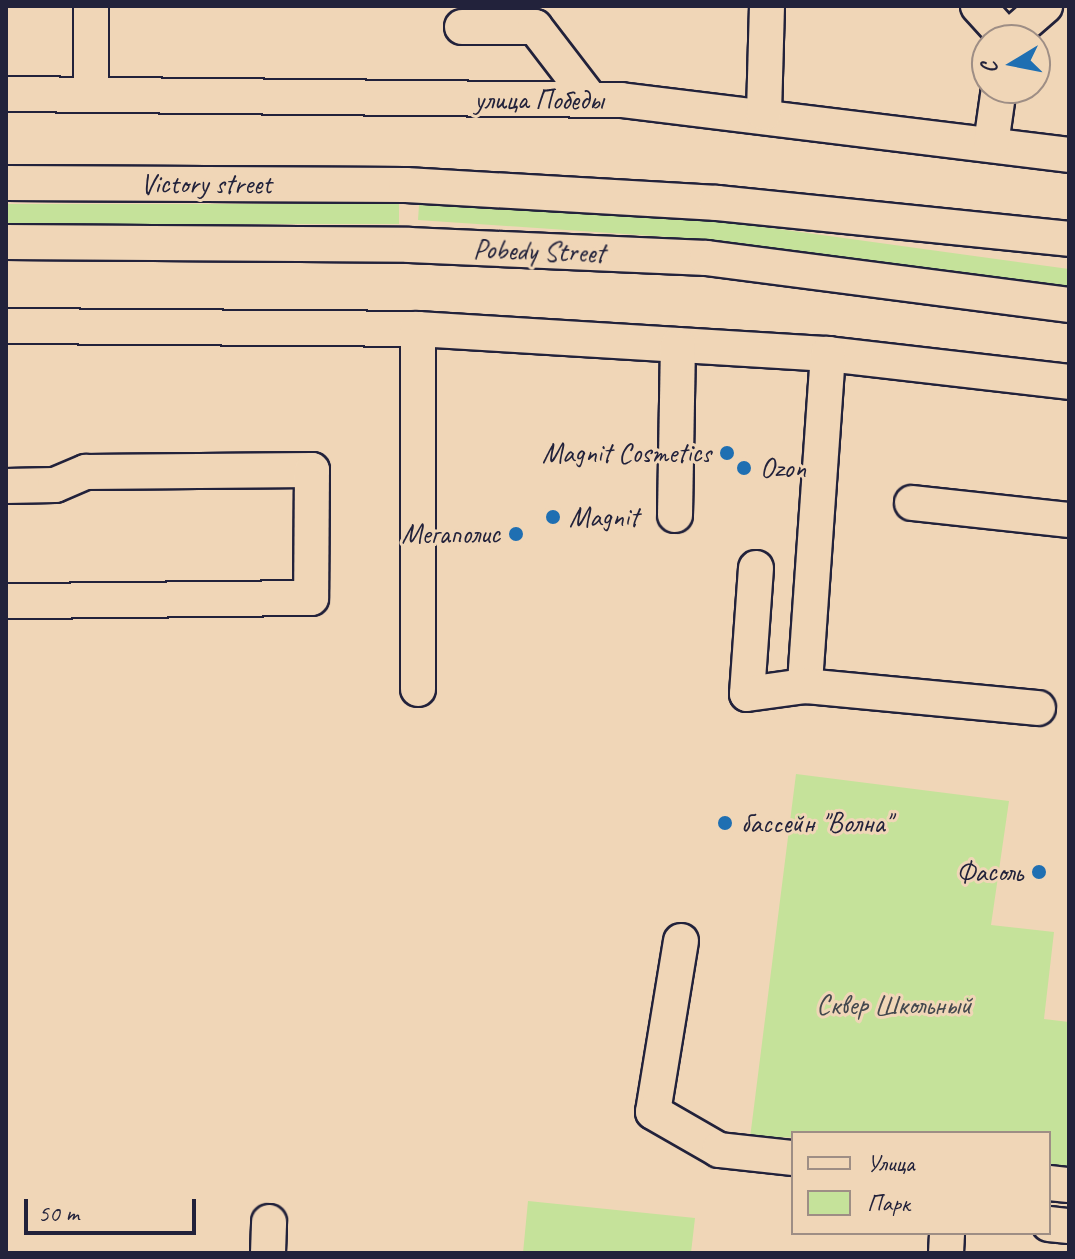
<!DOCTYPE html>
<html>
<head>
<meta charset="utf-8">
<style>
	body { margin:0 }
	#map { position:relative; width:1075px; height:1259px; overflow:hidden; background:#f0d6b7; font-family:Caveat,sans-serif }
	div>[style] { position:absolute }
	.green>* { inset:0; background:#c5e29a; transform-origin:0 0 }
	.roads { filter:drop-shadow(2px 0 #22223b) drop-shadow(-2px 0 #22223b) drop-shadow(0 2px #22223b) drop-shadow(0 -2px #22223b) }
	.minor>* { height:34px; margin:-17px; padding:0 17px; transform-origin:17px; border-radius:17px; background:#f0d6b7 }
	.dots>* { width:22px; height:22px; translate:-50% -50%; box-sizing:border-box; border:4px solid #f0d6b7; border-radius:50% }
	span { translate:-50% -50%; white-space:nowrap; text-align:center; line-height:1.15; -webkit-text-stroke:6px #f0d6b7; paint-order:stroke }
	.street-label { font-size:28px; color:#22223b }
	.poi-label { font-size:28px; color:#22223b }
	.right { translate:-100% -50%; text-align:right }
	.left { translate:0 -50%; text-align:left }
	.park-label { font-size:28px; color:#43484e }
	.frame { position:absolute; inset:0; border:8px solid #22223b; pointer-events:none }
	.legend { position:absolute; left:791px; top:1131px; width:260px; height:104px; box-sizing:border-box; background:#f0d6b7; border:2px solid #9e8e85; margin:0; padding:10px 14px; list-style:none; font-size:24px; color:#22223b }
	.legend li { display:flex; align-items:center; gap:16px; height:40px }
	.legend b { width:40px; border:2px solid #9e8e85 }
	.north { position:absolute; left:971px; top:24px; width:80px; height:80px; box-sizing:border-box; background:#f0d6b7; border:2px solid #9e8e85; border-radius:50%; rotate:260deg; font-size:22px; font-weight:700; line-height:32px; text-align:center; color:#22223b }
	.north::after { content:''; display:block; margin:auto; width:28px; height:36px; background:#1f6fb2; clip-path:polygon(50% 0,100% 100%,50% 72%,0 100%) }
	.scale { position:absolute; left:24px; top:1199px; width:172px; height:36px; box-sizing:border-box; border:4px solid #22223b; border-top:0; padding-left:10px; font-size:24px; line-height:28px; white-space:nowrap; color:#22223b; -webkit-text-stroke:6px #f0d6b7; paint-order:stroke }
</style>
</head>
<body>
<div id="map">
	<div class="green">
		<i style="left:6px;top:204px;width:393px;height:20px"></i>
		<i style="clip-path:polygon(419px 205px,712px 220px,1069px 269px,1069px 287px,712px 240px,418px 220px)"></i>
		<i style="clip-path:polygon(796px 774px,1009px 801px,991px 925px,1054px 932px,1044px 1019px,1069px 1022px,1069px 1169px,1049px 1167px,1049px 1133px,750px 1138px)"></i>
		<i style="clip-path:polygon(528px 1201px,695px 1218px,691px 1253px,523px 1253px)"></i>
	</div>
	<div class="roads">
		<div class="minor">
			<i style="left:91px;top:6px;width:88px;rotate:90deg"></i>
			<i style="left:978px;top:6px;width:42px;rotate:47.9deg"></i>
			<i style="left:462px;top:27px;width:73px"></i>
			<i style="left:535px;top:27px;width:92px;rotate:52.5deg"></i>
			<i style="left:1006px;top:40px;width:52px;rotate:-41.1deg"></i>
			<i style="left:6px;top:94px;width:615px;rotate:0.56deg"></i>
			<i style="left:621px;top:100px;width:451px;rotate:7deg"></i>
			<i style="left:764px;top:113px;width:107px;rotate:-88.4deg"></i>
			<i style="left:991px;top:144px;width:57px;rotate:-81.9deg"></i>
			<i style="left:6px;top:183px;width:400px;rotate:0.3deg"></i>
			<i style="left:406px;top:185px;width:312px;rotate:3.3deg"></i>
			<i style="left:717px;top:203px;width:354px;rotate:5.8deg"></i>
			<i style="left:6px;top:242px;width:403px;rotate:0.4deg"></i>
			<i style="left:409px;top:245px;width:298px;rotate:2.5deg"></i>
			<i style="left:707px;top:258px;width:365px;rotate:7.4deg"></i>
			<i style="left:6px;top:326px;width:412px;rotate:0.4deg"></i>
			<i style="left:418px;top:329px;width:411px;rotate:3.5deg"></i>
			<i style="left:828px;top:354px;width:243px;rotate:6.6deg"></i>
			<i style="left:418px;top:329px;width:360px;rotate:90deg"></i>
			<i style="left:828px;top:354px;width:333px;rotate:94deg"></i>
			<i style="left:805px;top:686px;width:234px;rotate:5.4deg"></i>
			<i style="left:6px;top:486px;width:49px;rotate:-1.2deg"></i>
			<i style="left:55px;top:485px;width:34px;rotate:-23deg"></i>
			<i style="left:86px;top:472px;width:226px;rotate:-0.5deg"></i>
			<i style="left:312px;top:470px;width:128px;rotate:90.4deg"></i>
			<i style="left:311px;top:598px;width:305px;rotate:179.4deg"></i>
			<i style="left:912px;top:503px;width:158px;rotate:6.2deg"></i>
			<i style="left:675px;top:515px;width:170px;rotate:-89deg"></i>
			<i style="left:756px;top:568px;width:126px;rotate:94.1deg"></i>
			<i style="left:747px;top:694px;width:59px;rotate:-7.9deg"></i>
			<i style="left:681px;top:941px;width:173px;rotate:99.3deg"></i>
			<i style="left:653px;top:1112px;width:76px;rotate:29.9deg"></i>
			<i style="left:719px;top:1150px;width:74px;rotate:6.2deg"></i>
			<i style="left:1049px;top:1183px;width:20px;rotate:6deg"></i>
			<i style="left:1049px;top:1224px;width:20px;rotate:6deg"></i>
			<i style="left:268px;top:1253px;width:31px;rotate:-88deg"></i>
			<i style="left:946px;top:1253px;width:20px;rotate:-87deg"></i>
		</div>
	</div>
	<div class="dots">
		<i style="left:727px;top:453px;background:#1f6fb2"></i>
		<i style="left:744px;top:468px;background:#1f6fb2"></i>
		<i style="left:553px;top:517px;background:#1f6fb2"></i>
		<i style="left:516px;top:534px;background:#1f6fb2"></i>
		<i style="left:725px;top:823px;background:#1f6fb2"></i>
		<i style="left:1039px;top:872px;background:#1f6fb2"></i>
	</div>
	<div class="street-label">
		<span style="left:539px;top:100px">улица Победы</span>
		<span style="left:206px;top:184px">Victory street</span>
		<span style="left:539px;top:251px;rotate:2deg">Pobedy Street</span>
	</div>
	<div class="poi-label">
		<span class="right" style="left:711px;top:453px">Magnit Cosmetics</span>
		<span class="left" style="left:760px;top:468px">Ozon</span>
		<span class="left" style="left:569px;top:517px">Magnit</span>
		<span class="right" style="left:500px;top:534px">Мегаполис</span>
		<span class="left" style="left:741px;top:823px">бассейн "Волна"</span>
		<span class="right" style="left:1023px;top:872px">Фасоль</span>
	</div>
	<div class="park-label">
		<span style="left:894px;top:1005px">Сквер Школьный</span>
	</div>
	<div class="frame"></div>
	<ul class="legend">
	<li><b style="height:10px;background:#f0d6b7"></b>Улица</li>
	<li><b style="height:22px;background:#c5e29a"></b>Парк</li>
	</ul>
	<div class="north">С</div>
	<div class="scale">50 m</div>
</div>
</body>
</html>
